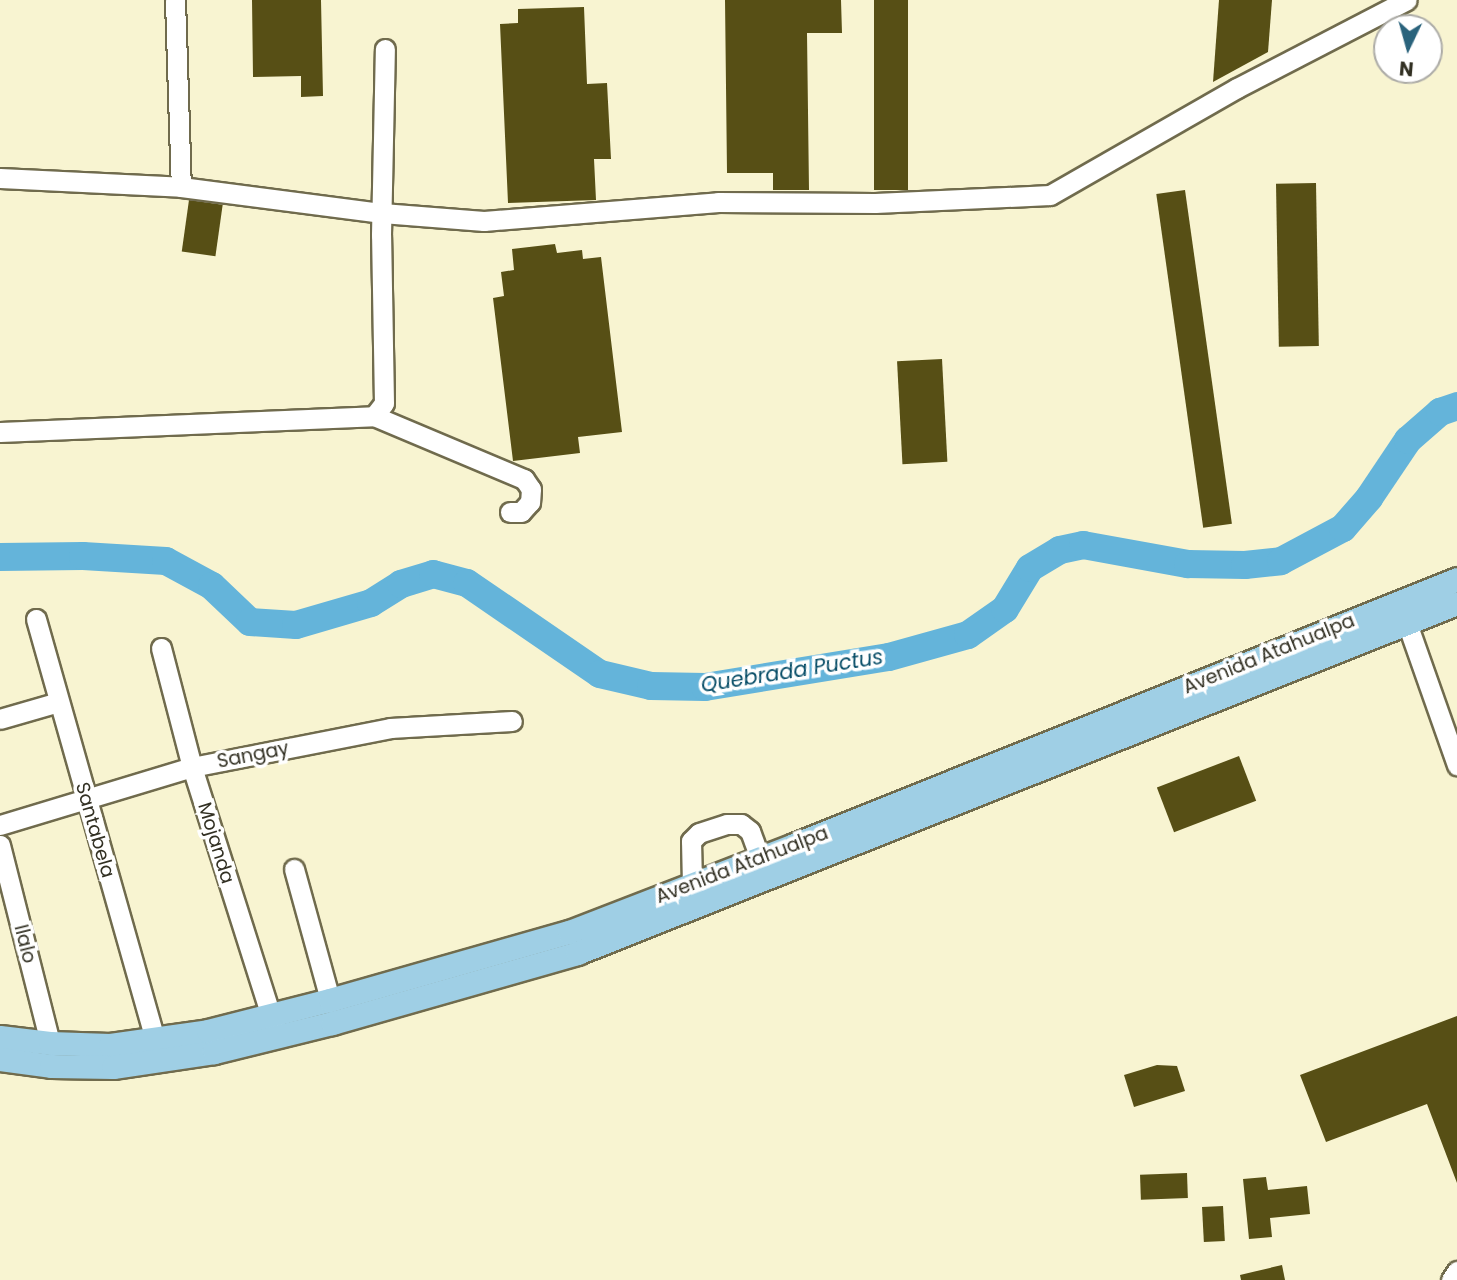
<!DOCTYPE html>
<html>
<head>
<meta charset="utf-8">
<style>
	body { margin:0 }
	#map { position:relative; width:1457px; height:1280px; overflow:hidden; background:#f8f4d1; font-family:Poppins,sans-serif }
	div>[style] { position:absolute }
	.river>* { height:28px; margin:-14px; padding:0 14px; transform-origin:14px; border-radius:14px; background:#64b4da }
	.building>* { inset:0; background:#574f15; transform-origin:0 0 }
	.roads { filter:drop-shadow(2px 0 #706b4d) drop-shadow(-2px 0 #706b4d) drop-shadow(0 2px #706b4d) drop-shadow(0 -2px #706b4d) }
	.minor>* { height:19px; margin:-9.5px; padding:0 9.5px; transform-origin:9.5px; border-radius:9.5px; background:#fff }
	.major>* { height:23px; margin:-11.5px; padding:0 11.5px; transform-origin:11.5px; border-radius:11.5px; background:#9fcfe5 }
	span { translate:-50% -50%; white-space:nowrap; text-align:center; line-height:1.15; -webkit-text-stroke:7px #fff; paint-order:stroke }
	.street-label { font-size:19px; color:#323023 }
	.water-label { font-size:21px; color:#074d67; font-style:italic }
	.north { position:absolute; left:1373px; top:14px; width:70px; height:70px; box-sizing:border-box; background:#fff; border:2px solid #adaca7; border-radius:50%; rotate:185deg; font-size:19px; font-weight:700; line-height:28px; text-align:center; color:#323023 }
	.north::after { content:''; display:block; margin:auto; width:24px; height:32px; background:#2a637c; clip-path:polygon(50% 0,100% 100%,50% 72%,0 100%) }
</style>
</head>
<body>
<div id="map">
	<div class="river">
		<i style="left:0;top:557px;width:83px;rotate:-0.7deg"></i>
		<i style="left:83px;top:556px;width:83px;rotate:3.4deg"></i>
		<i style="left:166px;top:561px;width:52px;rotate:28.5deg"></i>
		<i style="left:212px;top:586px;width:52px;rotate:43.5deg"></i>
		<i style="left:250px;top:622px;width:46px;rotate:3.7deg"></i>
		<i style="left:296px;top:625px;width:78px;rotate:-16.3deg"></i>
		<i style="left:371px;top:603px;width:36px;rotate:-32deg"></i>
		<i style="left:401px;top:584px;width:34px;rotate:-17deg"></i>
		<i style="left:433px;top:574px;width:35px;rotate:15deg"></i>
		<i style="left:467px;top:583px;width:161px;rotate:34.4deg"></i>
		<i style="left:600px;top:674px;width:52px;rotate:13.2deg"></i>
		<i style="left:651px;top:686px;width:54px;rotate:1.1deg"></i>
		<i style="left:705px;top:687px;width:186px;rotate:-9.3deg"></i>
		<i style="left:889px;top:657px;width:82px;rotate:-15.6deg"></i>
		<i style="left:968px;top:635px;width:45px;rotate:-35.1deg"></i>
		<i style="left:1005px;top:609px;width:48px;rotate:-58.6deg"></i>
		<i style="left:1030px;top:568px;width:35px;rotate:-31deg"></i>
		<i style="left:1060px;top:550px;width:24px;rotate:-12deg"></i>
		<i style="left:1083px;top:545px;width:107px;rotate:10.3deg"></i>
		<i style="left:1188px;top:564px;width:57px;rotate:1deg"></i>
		<i style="left:1245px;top:565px;width:36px;rotate:-6deg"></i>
		<i style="left:1281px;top:561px;width:70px;rotate:-28deg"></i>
		<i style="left:1343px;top:528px;width:40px;rotate:-49deg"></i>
		<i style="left:1369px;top:498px;width:70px;rotate:-56.1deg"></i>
		<i style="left:1408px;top:440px;width:43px;rotate:-41.2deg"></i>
		<i style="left:1440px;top:412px;width:18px;rotate:-19deg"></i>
	</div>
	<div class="building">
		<i style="clip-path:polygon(252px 0,321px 0,323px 96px,301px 97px,301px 76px,253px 77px)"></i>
		<i style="clip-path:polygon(725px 0,841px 0,842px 33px,807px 33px,809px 190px,773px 190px,773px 173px,727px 173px)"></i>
		<i style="left:874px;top:0;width:34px;height:190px"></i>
		<i style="clip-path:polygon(1219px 0,1272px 0,1268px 52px,1213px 82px)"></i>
		<i style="clip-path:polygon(584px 7px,587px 84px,607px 83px,611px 159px,594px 159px,596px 200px,508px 203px,500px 24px,518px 23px,518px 9px)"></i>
		<i style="left:1316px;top:183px;width:163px;height:40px;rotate:89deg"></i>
		<i style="left:1185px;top:190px;width:337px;height:29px;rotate:82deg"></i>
		<i style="left:189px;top:200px;width:34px;height:52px;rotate:8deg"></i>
		<i style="clip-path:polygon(555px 244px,557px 253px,582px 250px,583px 259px,601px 257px,622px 432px,578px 437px,580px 453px,513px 461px,493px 298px,504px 296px,501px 272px,514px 270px,512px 249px)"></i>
		<i style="left:942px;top:359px;width:103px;height:45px;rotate:87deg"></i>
		<i style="left:1239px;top:756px;width:48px;height:88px;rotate:69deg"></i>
		<i style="clip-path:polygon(1457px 1016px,1457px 1183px,1427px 1104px,1326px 1142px,1300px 1075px)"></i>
		<i style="clip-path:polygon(1157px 1065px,1177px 1066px,1185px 1091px,1134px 1107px,1124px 1075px)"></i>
		<i style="left:1187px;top:1173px;width:25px;height:47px;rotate:88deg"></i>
		<i style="clip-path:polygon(1266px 1177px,1268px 1190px,1307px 1186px,1310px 1214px,1270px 1218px,1272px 1237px,1249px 1239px,1243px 1179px)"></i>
		<i style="left:1223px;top:1206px;width:35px;height:21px;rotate:87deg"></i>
		<i style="clip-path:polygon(1282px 1265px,1285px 1280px,1241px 1280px,1240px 1275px)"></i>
	</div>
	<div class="roads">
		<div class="minor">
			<i style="left:175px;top:0;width:187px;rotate:88.2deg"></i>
			<i style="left:0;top:178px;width:181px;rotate:2.8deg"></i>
			<i style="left:181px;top:187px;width:203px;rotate:7.4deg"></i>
			<i style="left:382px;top:213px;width:102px;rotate:4.5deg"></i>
			<i style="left:484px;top:221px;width:235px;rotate:-4.6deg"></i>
			<i style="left:718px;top:202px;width:157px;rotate:0.4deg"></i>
			<i style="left:875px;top:203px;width:175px;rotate:-2.6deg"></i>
			<i style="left:1050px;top:195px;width:215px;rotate:-29.8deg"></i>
			<i style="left:1237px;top:88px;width:191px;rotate:-27.4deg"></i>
			<i style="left:374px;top:416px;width:163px;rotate:22.8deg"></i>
			<i style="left:524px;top:479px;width:12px;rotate:55deg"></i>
			<i style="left:531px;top:489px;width:13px;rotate:94deg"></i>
			<i style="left:530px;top:502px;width:13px;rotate:132deg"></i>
			<i style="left:521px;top:512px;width:11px;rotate:180deg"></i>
			<i style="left:0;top:432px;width:374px;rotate:-2.4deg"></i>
			<i style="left:374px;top:416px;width:16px;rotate:-52deg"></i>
			<i style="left:384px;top:403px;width:168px;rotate:-91deg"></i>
			<i style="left:381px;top:235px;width:186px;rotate:-88.8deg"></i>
			<i style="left:36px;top:619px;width:437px;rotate:74.2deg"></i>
			<i style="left:1407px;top:623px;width:151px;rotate:70.6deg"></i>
			<i style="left:161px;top:648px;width:123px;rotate:75.4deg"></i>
			<i style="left:192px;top:767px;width:275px;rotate:72.4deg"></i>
			<i style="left:0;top:719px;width:61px;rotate:-16.1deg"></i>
			<i style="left:0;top:825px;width:201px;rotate:-16.8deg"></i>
			<i style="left:192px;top:767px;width:202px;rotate:-11.1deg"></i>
			<i style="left:390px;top:728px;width:122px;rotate:-3.3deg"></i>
			<i style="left:0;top:845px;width:204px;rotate:75.8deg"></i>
			<i style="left:294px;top:869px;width:136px;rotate:74.6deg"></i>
			<i style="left:692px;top:884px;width:43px;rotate:-91.3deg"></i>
			<i style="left:691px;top:841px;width:11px;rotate:-45deg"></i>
			<i style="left:699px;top:833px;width:29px;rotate:-18deg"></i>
			<i style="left:727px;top:824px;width:14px"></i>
			<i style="left:741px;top:824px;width:11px;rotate:38deg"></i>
			<i style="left:750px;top:831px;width:44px;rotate:69.9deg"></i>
			<i style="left:1451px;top:1280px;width:11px;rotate:-56deg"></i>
		</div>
		<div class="major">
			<i style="left:0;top:1037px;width:50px;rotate:6.8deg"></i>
			<i style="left:50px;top:1043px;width:60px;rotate:1.9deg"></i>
			<i style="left:110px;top:1045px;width:99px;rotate:-8.1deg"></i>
			<i style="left:208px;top:1031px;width:126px;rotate:-14.3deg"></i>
			<i style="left:330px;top:1000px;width:248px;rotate:-15.9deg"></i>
			<i style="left:569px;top:932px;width:241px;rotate:-21.1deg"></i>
			<i style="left:794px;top:845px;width:714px;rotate:-21.86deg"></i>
			<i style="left:0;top:1059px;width:51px;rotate:7.8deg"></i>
			<i style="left:51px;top:1066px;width:62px;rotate:0.9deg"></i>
			<i style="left:113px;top:1067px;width:102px;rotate:-8.4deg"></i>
			<i style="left:214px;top:1052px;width:122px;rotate:-13.8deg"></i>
			<i style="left:332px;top:1023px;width:255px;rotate:-15.9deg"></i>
			<i style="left:577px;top:953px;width:947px;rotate:-21.69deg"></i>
		</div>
	</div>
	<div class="street-label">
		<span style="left:1269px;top:654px;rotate:-22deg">Avenida Atahualpa</span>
		<span style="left:253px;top:755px;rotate:-11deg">Sangay</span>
		<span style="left:95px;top:830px;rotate:74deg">Santabela</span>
		<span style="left:216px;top:843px;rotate:73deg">Mojanda</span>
		<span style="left:742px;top:865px;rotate:-21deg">Avenida Atahualpa</span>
		<span style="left:25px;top:944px;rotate:76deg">Ilalo</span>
	</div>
	<div class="water-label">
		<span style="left:792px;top:671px;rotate:-9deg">Quebrada Puctus</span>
	</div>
	<div class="north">N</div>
</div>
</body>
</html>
